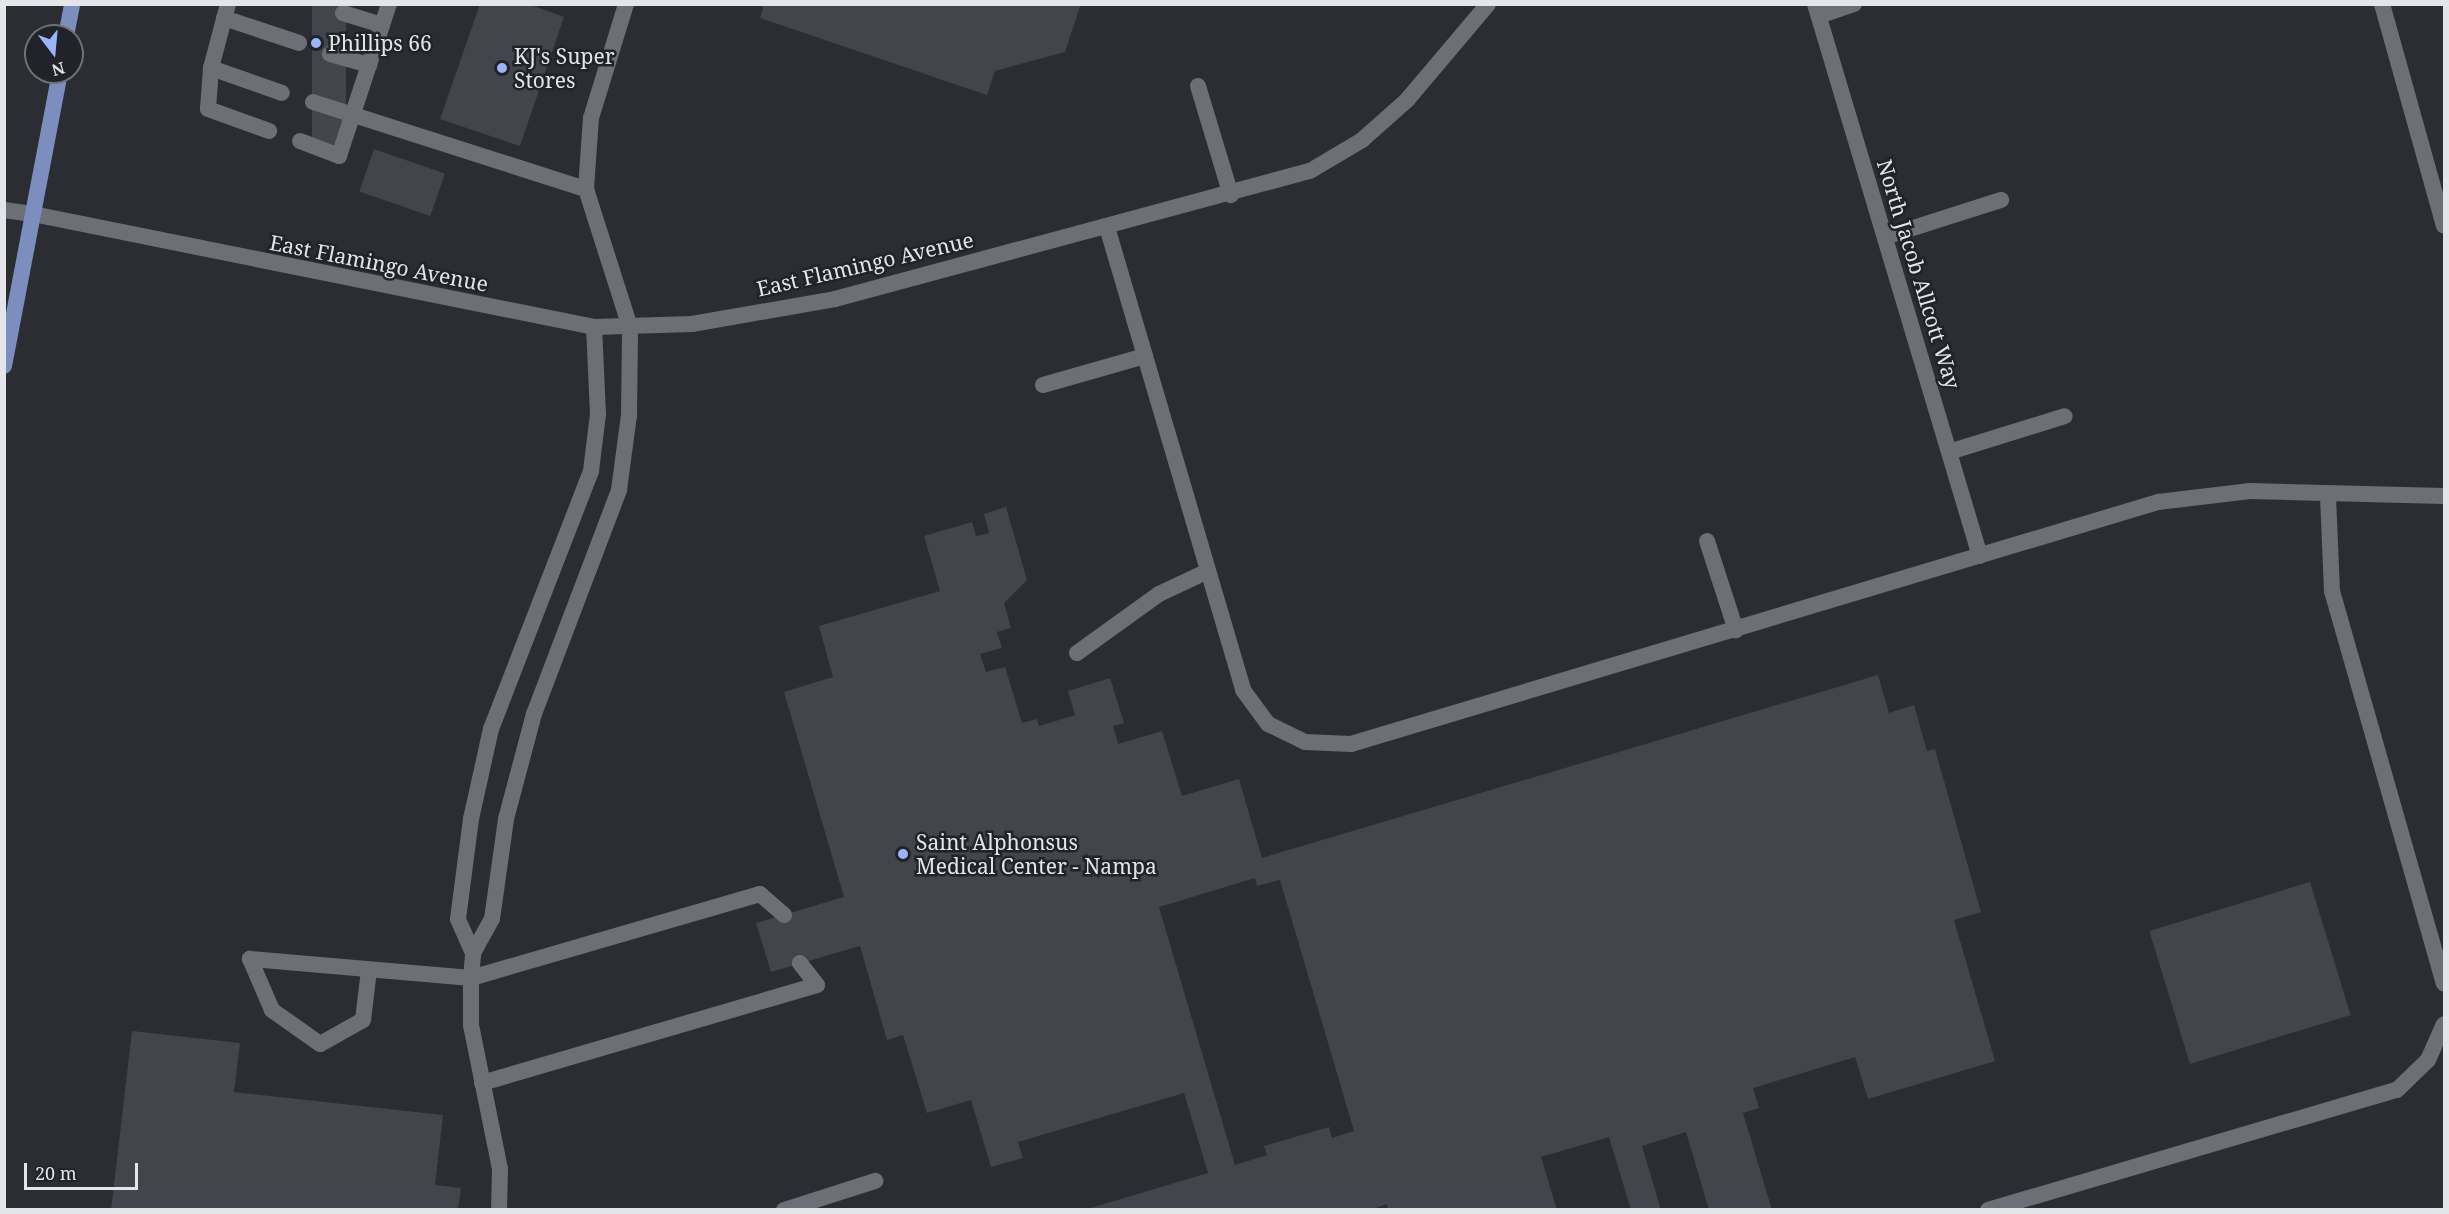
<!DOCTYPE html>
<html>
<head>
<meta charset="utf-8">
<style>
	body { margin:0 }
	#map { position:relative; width:2449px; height:1214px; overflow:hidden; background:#2b2d33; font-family:"Noto Serif",serif }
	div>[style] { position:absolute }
	.building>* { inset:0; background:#42454b; transform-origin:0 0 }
	.service>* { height:16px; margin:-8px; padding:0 8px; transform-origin:8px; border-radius:8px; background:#6c6f75 }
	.minor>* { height:16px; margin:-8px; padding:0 8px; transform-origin:8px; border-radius:8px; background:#6c6f75 }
	.secondary>* { height:16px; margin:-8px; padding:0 8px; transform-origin:8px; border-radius:8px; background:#6c6f75 }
	.primary>* { height:16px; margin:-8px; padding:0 8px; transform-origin:8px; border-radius:8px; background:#7b8ebd }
	.dots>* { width:16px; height:16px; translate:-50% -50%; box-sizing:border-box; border:3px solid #212329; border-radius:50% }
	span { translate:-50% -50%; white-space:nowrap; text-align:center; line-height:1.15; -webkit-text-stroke:5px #212329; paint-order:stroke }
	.poi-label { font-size:21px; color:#e4e5e9 }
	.left { translate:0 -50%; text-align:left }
	.street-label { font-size:21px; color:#e4e5e9 }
	.frame { position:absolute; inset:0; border:6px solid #e4e5e9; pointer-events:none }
	.north { position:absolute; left:24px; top:24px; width:60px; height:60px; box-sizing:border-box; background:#212329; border:2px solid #6f7176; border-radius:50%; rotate:164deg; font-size:16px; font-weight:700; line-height:24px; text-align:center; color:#e4e5e9 }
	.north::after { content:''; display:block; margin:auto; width:21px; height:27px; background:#99b5fd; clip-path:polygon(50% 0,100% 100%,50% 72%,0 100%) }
	.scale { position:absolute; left:24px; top:1163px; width:114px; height:27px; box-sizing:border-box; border:3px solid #e4e5e9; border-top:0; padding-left:8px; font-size:18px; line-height:21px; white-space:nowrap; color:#e4e5e9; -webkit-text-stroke:4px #212329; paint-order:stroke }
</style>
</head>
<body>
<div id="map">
	<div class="building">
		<i style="left:312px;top:4px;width:34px;height:145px"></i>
		<i style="clip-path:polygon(480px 4px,528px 4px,564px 17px,520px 146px,440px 119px)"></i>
		<i style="clip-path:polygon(764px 4px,1081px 4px,1065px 52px,995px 71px,987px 95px,760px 18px)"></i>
		<i style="left:374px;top:149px;width:75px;height:45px;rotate:19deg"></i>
		<i style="clip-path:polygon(evenodd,1006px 507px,1027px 580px,1004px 603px,1011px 628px,997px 632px,1002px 648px,980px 654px,986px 672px,1005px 667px,1022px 723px,1037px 719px,1039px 726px,1075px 715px,1068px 691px,1110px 678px,1124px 723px,1113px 726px,1118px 744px,1162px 731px,1182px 796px,1239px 779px,1262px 858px,1878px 675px,1889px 713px,1914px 705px,1927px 751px,1935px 749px,1981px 912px,1954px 920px,1995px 1061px,1868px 1099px,1855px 1057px,1753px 1088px,1759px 1108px,1743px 1113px,1772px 1210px,1709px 1210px,1686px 1132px,1642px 1146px,1661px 1210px,1631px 1210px,1609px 1137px,1541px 1157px,1557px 1210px,1388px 1210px,1387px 1204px,1370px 1210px,1084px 1210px,1208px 1173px,1184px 1093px,1018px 1142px,1023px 1158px,991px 1167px,971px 1100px,927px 1113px,903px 1035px,887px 1040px,860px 946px,771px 972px,756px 923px,844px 897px,784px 692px,833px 677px,819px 626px,940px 591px,924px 536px,972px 522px,976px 536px,989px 533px,984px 514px,1006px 507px,1255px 878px,1257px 886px,1280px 880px,1354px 1131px,1332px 1138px,1329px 1127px,1264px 1146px,1267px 1155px,1235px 1165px,1159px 907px,1255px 878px)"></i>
		<i style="left:2310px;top:882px;width:139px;height:168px;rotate:73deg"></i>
		<i style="clip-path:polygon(132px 1031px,240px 1043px,234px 1092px,443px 1115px,435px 1185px,461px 1188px,458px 1210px,111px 1210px)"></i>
	</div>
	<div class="service">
		<i style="left:228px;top:4px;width:66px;rotate:104.9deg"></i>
		<i style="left:211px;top:68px;width:75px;rotate:19.4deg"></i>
		<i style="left:343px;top:13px;width:41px;rotate:17.1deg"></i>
		<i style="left:1819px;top:16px;width:37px;rotate:-19deg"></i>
		<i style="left:224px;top:18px;width:79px;rotate:18.4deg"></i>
		<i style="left:330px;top:54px;width:41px;rotate:15.8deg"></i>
		<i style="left:211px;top:68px;width:41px;rotate:94.2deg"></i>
		<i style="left:208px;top:109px;width:65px;rotate:19.8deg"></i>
		<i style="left:1198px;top:86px;width:114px;rotate:73.2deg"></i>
		<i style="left:313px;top:102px;width:287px;rotate:17.7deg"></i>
		<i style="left:300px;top:141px;width:42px;rotate:21deg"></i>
		<i style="left:339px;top:156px;width:160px;rotate:-71.8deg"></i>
		<i style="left:1107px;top:227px;width:483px;rotate:73.6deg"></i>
		<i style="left:1243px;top:690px;width:42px;rotate:53.7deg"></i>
		<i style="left:1268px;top:724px;width:41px;rotate:25.9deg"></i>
		<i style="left:1305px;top:742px;width:46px;rotate:2.5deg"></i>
		<i style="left:1351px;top:744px;width:843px;rotate:-16.69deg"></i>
		<i style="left:2158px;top:502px;width:93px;rotate:-6.8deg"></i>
		<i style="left:2250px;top:491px;width:194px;rotate:1.5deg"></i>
		<i style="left:1885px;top:237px;width:122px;rotate:-17.7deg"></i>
		<i style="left:1043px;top:385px;width:106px;rotate:-15.9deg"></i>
		<i style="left:1949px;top:452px;width:121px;rotate:-17.2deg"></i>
		<i style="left:2328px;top:496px;width:95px;rotate:87.6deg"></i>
		<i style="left:2332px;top:591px;width:408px;rotate:74.1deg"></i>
		<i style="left:1707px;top:541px;width:94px;rotate:72deg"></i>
		<i style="left:1077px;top:653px;width:101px;rotate:-35.7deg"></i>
		<i style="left:1159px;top:594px;width:54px;rotate:-25.1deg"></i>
		<i style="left:473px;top:953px;width:37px;rotate:-114deg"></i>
		<i style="left:458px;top:919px;width:101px;rotate:-82.6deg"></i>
		<i style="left:471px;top:819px;width:92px;rotate:-77.5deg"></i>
		<i style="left:491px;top:729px;width:277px;rotate:-68.8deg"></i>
		<i style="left:591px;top:471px;width:57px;rotate:-83deg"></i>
		<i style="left:598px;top:414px;width:87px;rotate:-92.6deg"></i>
		<i style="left:369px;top:970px;width:50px;rotate:96.8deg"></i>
		<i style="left:363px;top:1020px;width:49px;rotate:150.8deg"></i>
		<i style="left:320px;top:1044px;width:59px;rotate:-144.7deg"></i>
		<i style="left:272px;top:1010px;width:56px;rotate:-113.3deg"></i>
		<i style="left:250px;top:959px;width:222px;rotate:4.9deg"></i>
		<i style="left:471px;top:978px;width:301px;rotate:-16.2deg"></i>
		<i style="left:760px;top:894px;width:32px;rotate:41deg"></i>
		<i style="left:482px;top:1083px;width:349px;rotate:-16.3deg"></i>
		<i style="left:817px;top:985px;width:28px;rotate:-128deg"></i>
		<i style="left:499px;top:1210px;width:41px;rotate:-88.6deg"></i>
		<i style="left:500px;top:1169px;width:147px;rotate:-101.4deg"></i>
		<i style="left:471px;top:1025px;width:47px;rotate:-90deg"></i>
		<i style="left:471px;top:978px;width:25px;rotate:-85deg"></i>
		<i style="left:473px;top:953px;width:39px;rotate:-61deg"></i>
		<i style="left:492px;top:919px;width:101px;rotate:-82deg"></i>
		<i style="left:506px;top:819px;width:109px;rotate:-75.1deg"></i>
		<i style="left:534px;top:714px;width:240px;rotate:-69.2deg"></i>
		<i style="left:619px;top:490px;width:76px;rotate:-82.4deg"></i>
		<i style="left:629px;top:415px;width:88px;rotate:-89.3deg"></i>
		<i style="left:630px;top:327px;width:145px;rotate:-107.7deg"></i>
		<i style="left:586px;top:189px;width:71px;rotate:-86deg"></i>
		<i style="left:591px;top:118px;width:119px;rotate:-72.9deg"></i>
		<i style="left:784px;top:1210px;width:96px;rotate:-17.7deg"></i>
		<i style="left:1988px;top:1210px;width:426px;rotate:-16.4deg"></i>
		<i style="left:2397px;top:1090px;width:43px;rotate:-44.1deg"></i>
		<i style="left:2428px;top:1060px;width:39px;rotate:-66deg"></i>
	</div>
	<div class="minor">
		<i style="left:1815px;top:4px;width:576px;rotate:73.36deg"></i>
		<i style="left:2382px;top:4px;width:230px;rotate:74.4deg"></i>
		<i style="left:33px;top:214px;width:572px;rotate:11.39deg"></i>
		<i style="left:594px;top:327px;width:98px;rotate:-1.8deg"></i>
		<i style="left:692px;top:324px;width:145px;rotate:-9.9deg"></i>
		<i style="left:835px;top:299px;width:492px;rotate:-15.1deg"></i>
		<i style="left:1310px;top:171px;width:61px;rotate:-30.8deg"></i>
		<i style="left:1362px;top:140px;width:60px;rotate:-41.6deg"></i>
		<i style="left:1407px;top:100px;width:126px;rotate:-49.8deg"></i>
	</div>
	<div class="secondary">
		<i style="left:4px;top:210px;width:29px;rotate:8deg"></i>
	</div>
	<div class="primary">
		<i style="left:66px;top:36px;width:33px;rotate:-79deg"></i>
		<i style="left:4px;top:366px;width:299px;rotate:-79.2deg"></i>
	</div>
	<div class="dots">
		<i style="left:316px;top:43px;background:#99b5fd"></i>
		<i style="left:502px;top:68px;background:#99b5fd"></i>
		<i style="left:903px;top:854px;background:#99b5fd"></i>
	</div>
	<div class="poi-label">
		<span class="left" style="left:328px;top:43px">Phillips 66</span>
		<span class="left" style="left:514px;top:68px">KJ's Super<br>Stores</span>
		<span class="left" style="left:916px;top:854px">Saint Alphonsus<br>Medical Center - Nampa</span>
	</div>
	<div class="street-label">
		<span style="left:379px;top:263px;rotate:11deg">East Flamingo Avenue</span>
		<span style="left:865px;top:264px;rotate:-13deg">East Flamingo Avenue</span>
		<span style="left:1919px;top:274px;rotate:73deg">North Jacob Allcott Way</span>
	</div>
	<div class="frame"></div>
	<div class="north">N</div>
	<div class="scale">20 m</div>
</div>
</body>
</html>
